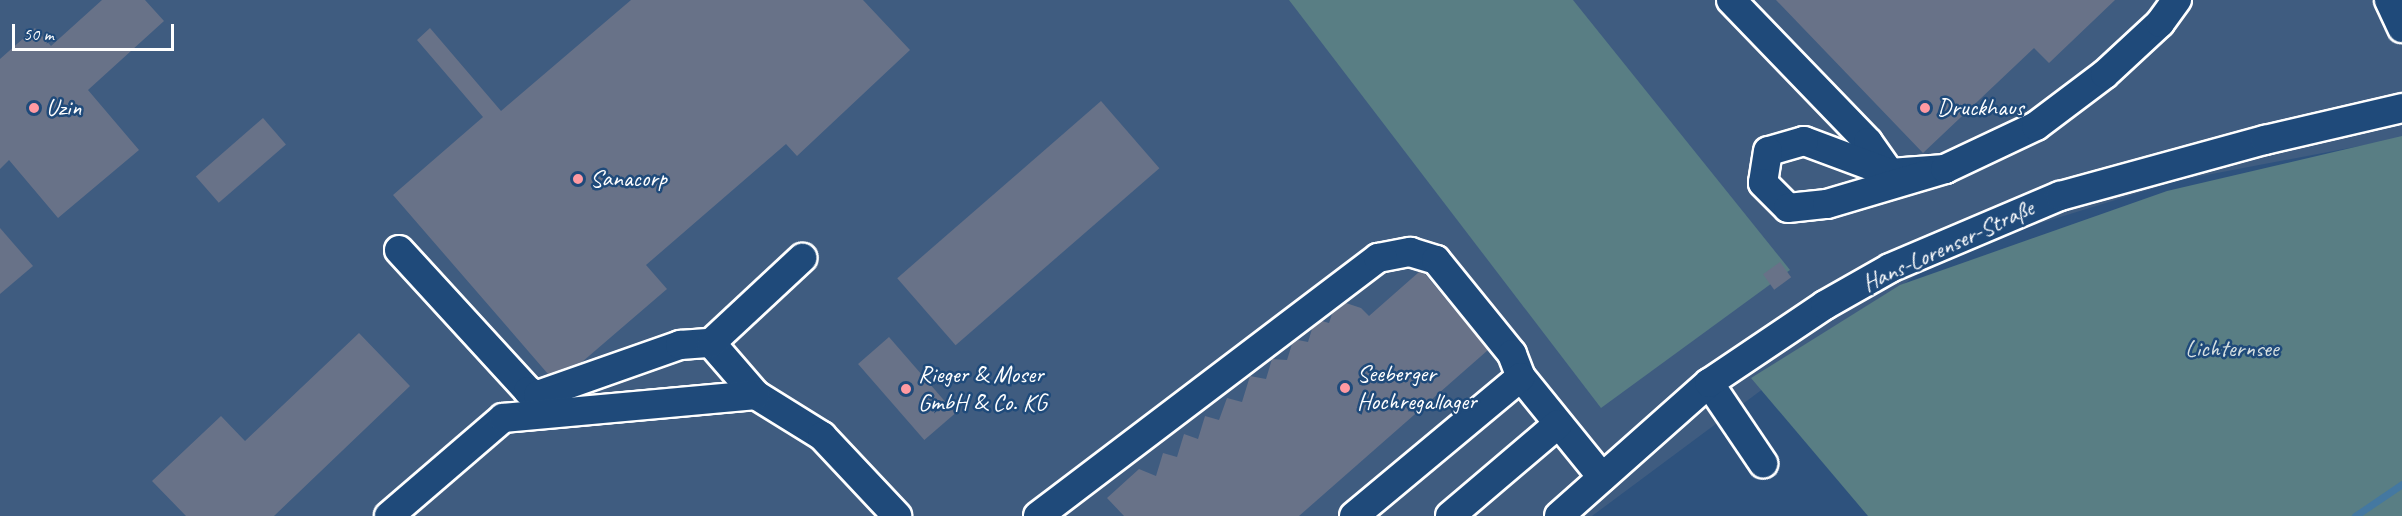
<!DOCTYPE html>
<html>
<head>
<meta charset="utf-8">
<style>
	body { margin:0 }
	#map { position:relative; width:2402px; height:516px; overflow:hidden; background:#2e527d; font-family:Caveat,sans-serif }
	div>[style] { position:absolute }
	.built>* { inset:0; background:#3f5c80 }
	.green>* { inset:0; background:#597e84 }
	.stream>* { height:7px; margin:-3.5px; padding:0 3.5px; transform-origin:3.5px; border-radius:3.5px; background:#4478a1 }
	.building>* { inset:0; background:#687288; transform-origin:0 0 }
	.roads { filter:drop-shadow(2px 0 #fff) drop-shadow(-2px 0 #fff) drop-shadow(0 2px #fff) drop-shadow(0 -2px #fff) }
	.minor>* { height:28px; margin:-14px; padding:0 14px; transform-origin:14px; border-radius:14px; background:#1f4a7a }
	.dots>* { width:16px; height:16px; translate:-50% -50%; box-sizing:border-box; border:3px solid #1f4a7a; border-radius:50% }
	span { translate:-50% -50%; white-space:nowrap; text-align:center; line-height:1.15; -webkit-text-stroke:5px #1f4a7a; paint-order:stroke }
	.poi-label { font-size:24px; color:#fff }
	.left { translate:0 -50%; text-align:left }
	.street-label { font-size:24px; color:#fff }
	.park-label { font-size:24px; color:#d6dfe0 }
	.scale { position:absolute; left:12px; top:24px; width:162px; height:27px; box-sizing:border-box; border:3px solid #fff; border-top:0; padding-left:8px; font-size:18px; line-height:21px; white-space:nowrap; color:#fff; -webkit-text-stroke:4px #1f4a7a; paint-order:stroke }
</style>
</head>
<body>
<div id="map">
	<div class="built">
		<i style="clip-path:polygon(0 0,2402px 0,2402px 138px,2180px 180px,1947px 252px,1592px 516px,0 516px)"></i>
	</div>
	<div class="green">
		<i style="clip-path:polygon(1289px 0,1573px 0,1790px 270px,1601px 408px)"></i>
		<i style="clip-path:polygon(2402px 136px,2402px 516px,1868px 516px,1751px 378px,1900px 285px,2167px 191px)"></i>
	</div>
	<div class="stream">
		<i style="left:2355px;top:516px;width:57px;rotate:-34.2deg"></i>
	</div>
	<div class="building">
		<i style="clip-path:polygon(102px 0,145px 0,164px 21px,88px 90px,139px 150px,58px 218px,9px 160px,0 169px,0 59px,35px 28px,51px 46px)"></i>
		<i style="clip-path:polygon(631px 0,863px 0,910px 50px,797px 156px,786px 144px,646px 265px,667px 289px,582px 362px,548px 374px,393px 195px,483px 117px,417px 40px,430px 28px,501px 111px)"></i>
		<i style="clip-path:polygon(1776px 0,2115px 0,2049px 63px,2034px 48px,1923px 153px)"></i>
		<i style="left:1101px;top:101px;width:89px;height:270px;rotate:49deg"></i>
		<i style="left:263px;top:118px;width:35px;height:89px;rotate:49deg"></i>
		<i style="clip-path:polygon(0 228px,33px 266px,0 294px)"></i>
		<i style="left:1780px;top:262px;width:19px;height:21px;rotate:54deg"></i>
		<i style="clip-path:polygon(1419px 272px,1425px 274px,1488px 350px,1299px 516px,1124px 516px,1107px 498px,1139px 469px,1156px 476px,1163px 453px,1177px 457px,1184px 434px,1198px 439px,1205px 416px,1219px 420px,1227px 398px,1242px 402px,1250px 376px,1266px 379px,1272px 359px,1287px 360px,1292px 344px,1298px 340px,1308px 342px,1312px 329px,1322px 321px,1329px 323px,1332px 314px,1346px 303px,1361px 308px,1369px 316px)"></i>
		<i style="clip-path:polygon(359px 333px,410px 386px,274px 516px,186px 516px,152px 481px,221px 416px,245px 441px)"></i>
		<i style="left:889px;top:337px;width:101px;height:41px;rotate:49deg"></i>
	</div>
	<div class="roads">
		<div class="minor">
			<i style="left:1731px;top:0;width:197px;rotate:46deg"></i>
			<i style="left:1868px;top:142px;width:38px;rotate:55deg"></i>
			<i style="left:2389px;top:0;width:31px;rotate:65deg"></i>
			<i style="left:1945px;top:169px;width:55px;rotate:175.8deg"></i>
			<i style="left:1890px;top:173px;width:92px;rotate:-159.6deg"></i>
			<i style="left:1804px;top:141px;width:37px;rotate:164deg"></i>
			<i style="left:1768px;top:151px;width:32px;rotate:99deg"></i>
			<i style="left:1763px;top:183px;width:35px;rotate:45deg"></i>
			<i style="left:1788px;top:208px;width:39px;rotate:-6deg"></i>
			<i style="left:1827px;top:204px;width:123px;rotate:-16.5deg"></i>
			<i style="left:1945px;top:169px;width:101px;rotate:-25.3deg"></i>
			<i style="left:2036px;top:126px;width:86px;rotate:-37deg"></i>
			<i style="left:2105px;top:74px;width:75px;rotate:-42.8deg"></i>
			<i style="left:2160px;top:23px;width:29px;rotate:-54deg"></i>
			<i style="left:399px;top:250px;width:191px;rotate:47.5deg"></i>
			<i style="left:528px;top:391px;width:11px;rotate:22deg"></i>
			<i style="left:538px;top:395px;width:151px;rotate:-19.4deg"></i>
			<i style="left:680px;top:345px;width:31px;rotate:-4deg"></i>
			<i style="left:711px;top:343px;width:69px;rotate:49.1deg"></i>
			<i style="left:756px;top:395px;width:78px;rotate:31.8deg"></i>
			<i style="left:822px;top:436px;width:110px;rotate:46.8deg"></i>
			<i style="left:711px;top:343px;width:125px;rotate:-43deg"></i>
			<i style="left:1709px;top:383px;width:97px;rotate:56deg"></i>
			<i style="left:389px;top:516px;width:150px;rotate:-40.7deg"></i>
			<i style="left:503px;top:418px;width:254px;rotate:-5.2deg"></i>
			<i style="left:1038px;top:516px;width:427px;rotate:-37.2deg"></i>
			<i style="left:1378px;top:258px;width:33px;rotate:-11deg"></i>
			<i style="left:1410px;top:252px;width:27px;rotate:17deg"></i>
			<i style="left:1436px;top:260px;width:121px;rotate:51deg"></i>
			<i style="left:1512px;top:354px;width:25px;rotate:69deg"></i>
			<i style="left:1521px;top:377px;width:129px;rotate:51deg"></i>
			<i style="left:1354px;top:516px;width:217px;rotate:-39.8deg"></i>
			<i style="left:1450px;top:516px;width:142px;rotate:-40.4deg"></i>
			<i style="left:1559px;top:516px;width:200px;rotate:-41.6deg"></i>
			<i style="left:1709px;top:383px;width:140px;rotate:-33.9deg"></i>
			<i style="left:1825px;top:305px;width:75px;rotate:-29.6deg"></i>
			<i style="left:1890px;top:268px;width:185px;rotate:-23deg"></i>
			<i style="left:2060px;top:196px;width:213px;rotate:-15.3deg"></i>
			<i style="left:2265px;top:140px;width:141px;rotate:-13.1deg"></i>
		</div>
	</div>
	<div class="dots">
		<i style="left:34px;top:108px;background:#ff9aa2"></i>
		<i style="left:1925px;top:108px;background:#ff9aa2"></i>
		<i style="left:578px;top:179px;background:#ff9aa2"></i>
		<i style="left:1345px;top:388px;background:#ff9aa2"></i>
		<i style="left:906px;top:389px;background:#ff9aa2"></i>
	</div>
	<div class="poi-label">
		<span class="left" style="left:46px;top:108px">Uzin</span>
		<span class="left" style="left:1937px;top:108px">Druckhaus</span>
		<span class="left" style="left:590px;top:179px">Sanacorp</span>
		<span class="left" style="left:1357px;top:388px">Seeberger<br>Hochregallager</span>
		<span class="left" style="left:918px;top:389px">Rieger &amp; Moser<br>GmbH &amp; Co. KG</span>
	</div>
	<div class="street-label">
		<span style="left:1948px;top:246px;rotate:-25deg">Hans-Lorenser-Straße</span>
	</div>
	<div class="park-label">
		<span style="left:2232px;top:349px">Lichternsee</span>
	</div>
	<div class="scale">50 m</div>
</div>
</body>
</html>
